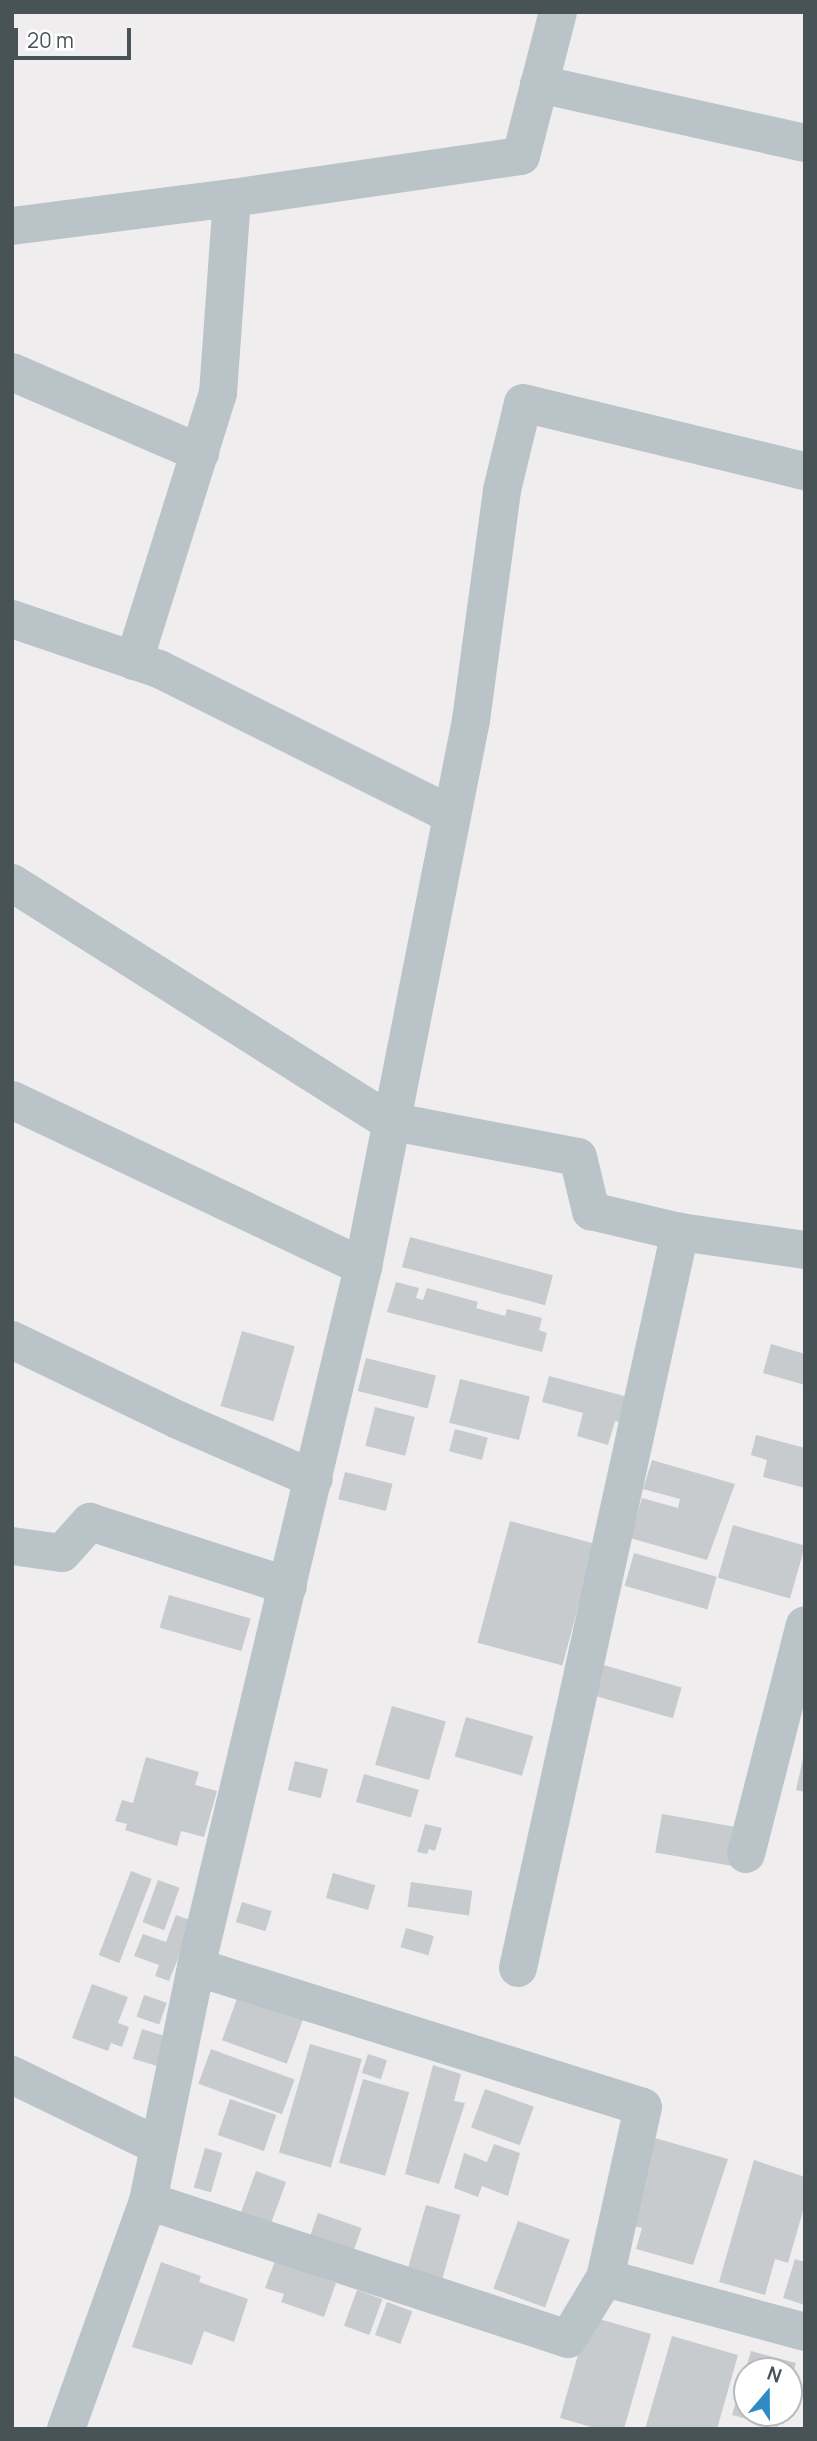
<!DOCTYPE html>
<html>
<head>
<meta charset="utf-8">
<style>
	body { margin:0 }
	#map { position:relative; width:817px; height:2441px; overflow:hidden; background:#f0edee; font-family:Manrope,sans-serif }
	div>[style] { position:absolute }
	.building>* { inset:0; background:#c8cbce; transform-origin:0 0 }
	.minor>* { height:38px; margin:-19px; padding:0 19px; transform-origin:19px; border-radius:19px; background:#bac4c8 }
	span { translate:-50% -50%; white-space:nowrap; text-align:center; line-height:1.15; -webkit-text-stroke:7px #fff; paint-order:stroke }
	.frame { position:absolute; inset:0; border:14px solid #485358; pointer-events:none }
	.north { position:absolute; left:733px; top:2357px; width:70px; height:70px; box-sizing:border-box; background:#fff; border:2px solid #b6babc; border-radius:50%; rotate:20deg; font-size:19px; font-weight:700; line-height:28px; text-align:center; color:#485358 }
	.north::after { content:''; display:block; margin:auto; width:24px; height:32px; background:#2f8ac8; clip-path:polygon(50% 0,100% 100%,50% 72%,0 100%) }
	.scale { position:absolute; left:14px; top:28px; width:117px; height:32px; box-sizing:border-box; border:4px solid #485358; border-top:0; padding-left:9px; font-size:21px; line-height:24px; white-space:nowrap; color:#485358; -webkit-text-stroke:5px #fff; paint-order:stroke }
</style>
</head>
<body>
<div id="map">
	<div class="building">
		<i style="left:410px;top:1237px;width:148px;height:31px;rotate:15deg"></i>
		<i style="clip-path:polygon(396px 1282px,419px 1288px,416px 1298px,423px 1300px,427px 1288px,478px 1302px,476px 1308px,505px 1316px,507px 1309px,542px 1318px,539px 1330px,547px 1333px,542px 1352px,387px 1312px)"></i>
		<i style="left:242px;top:1331px;width:55px;height:78px;rotate:16deg"></i>
		<i style="clip-path:polygon(771px 1344px,805px 1354px,805px 1385px,763px 1373px)"></i>
		<i style="left:366px;top:1358px;width:72px;height:34px;rotate:14deg"></i>
		<i style="clip-path:polygon(549px 1376px,632px 1398px,625px 1424px,615px 1421px,608px 1445px,577px 1436px,583px 1413px,542px 1402px)"></i>
		<i style="left:460px;top:1379px;width:72px;height:45px;rotate:14deg"></i>
		<i style="left:375px;top:1407px;width:41px;height:40px;rotate:14deg"></i>
		<i style="left:455px;top:1429px;width:34px;height:23px;rotate:15deg"></i>
		<i style="clip-path:polygon(756px 1435px,805px 1448px,805px 1488px,763px 1477px,767px 1460px,751px 1455px)"></i>
		<i style="clip-path:polygon(652px 1460px,735px 1484px,707px 1560px,630px 1538px,642px 1498px,678px 1508px,680px 1499px,643px 1489px)"></i>
		<i style="left:345px;top:1472px;width:49px;height:28px;rotate:14deg"></i>
		<i style="left:510px;top:1521px;width:88px;height:126px;rotate:15deg"></i>
		<i style="left:733px;top:1525px;width:75px;height:55px;rotate:16deg"></i>
		<i style="left:634px;top:1553px;width:86px;height:34px;rotate:16deg"></i>
		<i style="left:169px;top:1595px;width:85px;height:34px;rotate:16deg"></i>
		<i style="left:600px;top:1664px;width:85px;height:32px;rotate:16deg"></i>
		<i style="left:392px;top:1706px;width:56px;height:61px;rotate:16deg"></i>
		<i style="left:466px;top:1717px;width:70px;height:41px;rotate:16deg"></i>
		<i style="clip-path:polygon(804px 1754px,805px 1754px,805px 1792px,796px 1790px)"></i>
		<i style="clip-path:polygon(146px 1757px,199px 1772px,195px 1785px,217px 1791px,204px 1837px,181px 1831px,177px 1846px,125px 1830px,127px 1824px,115px 1821px,122px 1800px,133px 1803px)"></i>
		<i style="left:295px;top:1761px;width:34px;height:30px;rotate:14deg"></i>
		<i style="left:364px;top:1774px;width:57px;height:29px;rotate:16deg"></i>
		<i style="left:662px;top:1814px;width:84px;height:39px;rotate:10deg"></i>
		<i style="clip-path:polygon(425px 1824px,442px 1828px,435px 1851px,429px 1849px,427px 1854px,417px 1852px)"></i>
		<i style="left:131px;top:1871px;width:22px;height:90px;rotate:21deg"></i>
		<i style="left:333px;top:1873px;width:44px;height:26px;rotate:16deg"></i>
		<i style="left:158px;top:1880px;width:23px;height:45px;rotate:20deg"></i>
		<i style="left:411px;top:1882px;width:62px;height:25px;rotate:8deg"></i>
		<i style="left:242px;top:1902px;width:31px;height:21px;rotate:17deg"></i>
		<i style="clip-path:polygon(176px 1915px,193px 1921px,169px 1981px,155px 1976px,159px 1965px,134px 1956px,143px 1934px,166px 1942px)"></i>
		<i style="left:406px;top:1928px;width:29px;height:20px;rotate:16deg"></i>
		<i style="clip-path:polygon(92px 1984px,128px 1997px,118px 2023px,129px 2027px,122px 2047px,111px 2043px,108px 2051px,72px 2038px)"></i>
		<i style="left:144px;top:1995px;width:24px;height:23px;rotate:19deg"></i>
		<i style="left:238px;top:1996px;width:69px;height:47px;rotate:20deg"></i>
		<i style="left:142px;top:2029px;width:31px;height:31px;rotate:17deg"></i>
		<i style="left:310px;top:2044px;width:54px;height:113px;rotate:16deg"></i>
		<i style="left:211px;top:2049px;width:89px;height:37px;rotate:20deg"></i>
		<i style="left:368px;top:2054px;width:20px;height:20px;rotate:18deg"></i>
		<i style="clip-path:polygon(433px 2065px,461px 2074px,454px 2101px,465px 2103px,439px 2184px,405px 2174px)"></i>
		<i style="left:363px;top:2079px;width:48px;height:87px;rotate:16deg"></i>
		<i style="left:485px;top:2089px;width:52px;height:41px;rotate:20deg"></i>
		<i style="left:230px;top:2099px;width:49px;height:38px;rotate:19deg"></i>
		<i style="clip-path:polygon(655px 2138px,728px 2159px,693px 2265px,636px 2249px,642px 2228px,630px 2225px)"></i>
		<i style="clip-path:polygon(494px 2144px,520px 2153px,508px 2196px,482px 2186px,478px 2197px,454px 2188px,464px 2153px,487px 2162px)"></i>
		<i style="left:205px;top:2148px;width:18px;height:41px;rotate:16deg"></i>
		<i style="clip-path:polygon(754px 2160px,805px 2177px,805px 2204px,788px 2263px,775px 2259px,765px 2295px,719px 2282px)"></i>
		<i style="left:256px;top:2171px;width:32px;height:55px;rotate:20deg"></i>
		<i style="left:426px;top:2205px;width:36px;height:80px;rotate:16deg"></i>
		<i style="left:318px;top:2213px;width:46px;height:35px;rotate:19deg"></i>
		<i style="left:518px;top:2221px;width:55px;height:72px;rotate:20deg"></i>
		<i style="clip-path:polygon(795px 2259px,805px 2262px,805px 2305px,783px 2298px)"></i>
		<i style="clip-path:polygon(275px 2261px,336px 2283px,324px 2317px,281px 2302px,284px 2294px,265px 2288px)"></i>
		<i style="clip-path:polygon(161px 2262px,201px 2276px,199px 2282px,248px 2299px,234px 2342px,204px 2331px,192px 2365px,132px 2347px)"></i>
		<i style="left:357px;top:2290px;width:27px;height:38px;rotate:20deg"></i>
		<i style="left:387px;top:2302px;width:27px;height:35px;rotate:20deg"></i>
		<i style="clip-path:polygon(589px 2316px,651px 2334px,624px 2429px,598px 2429px,560px 2418px)"></i>
		<i style="clip-path:polygon(672px 2336px,738px 2355px,717px 2429px,645px 2429px)"></i>
		<i style="clip-path:polygon(751px 2351px,796px 2363px,790px 2384px,789px 2371px,747px 2371px,747px 2413px,781px 2413px,777px 2427px,732px 2415px)"></i>
	</div>
	<div class="minor">
		<i style="left:539px;top:84px;width:272px;rotate:12.5deg"></i>
		<i style="left:232px;top:198px;width:292px;rotate:-8.3deg"></i>
		<i style="left:521px;top:156px;width:149px;rotate:-75.6deg"></i>
		<i style="left:12px;top:226px;width:222px;rotate:-7.3deg"></i>
		<i style="left:232px;top:198px;width:196px;rotate:94.1deg"></i>
		<i style="left:218px;top:393px;width:281px;rotate:107.4deg"></i>
		<i style="left:12px;top:372px;width:205px;rotate:23.3deg"></i>
		<i style="left:12px;top:619px;width:155px;rotate:18.8deg"></i>
		<i style="left:159px;top:669px;width:327px;rotate:26.5deg"></i>
		<i style="left:12px;top:883px;width:446px;rotate:32.3deg"></i>
		<i style="left:389px;top:1121px;width:192px;rotate:10.8deg"></i>
		<i style="left:578px;top:1157px;width:56px;rotate:76.5deg"></i>
		<i style="left:591px;top:1211px;width:91px;rotate:13.3deg"></i>
		<i style="left:680px;top:1232px;width:126px;rotate:8.2deg"></i>
		<i style="left:12px;top:1100px;width:389px;rotate:25.4deg"></i>
		<i style="left:12px;top:1340px;width:184px;rotate:25.7deg"></i>
		<i style="left:178px;top:1420px;width:148px;rotate:23.5deg"></i>
		<i style="left:12px;top:1546px;width:50px;rotate:8deg"></i>
		<i style="left:62px;top:1553px;width:42px;rotate:-47.9deg"></i>
		<i style="left:90px;top:1522px;width:208px;rotate:17.9deg"></i>
		<i style="left:746px;top:1854px;width:236px;rotate:-75.6deg"></i>
		<i style="left:196px;top:1967px;width:468px;rotate:17.4deg"></i>
		<i style="left:643px;top:2107px;width:175px;rotate:102.5deg"></i>
		<i style="left:605px;top:2278px;width:207px;rotate:15.1deg"></i>
		<i style="left:518px;top:1968px;width:754px;rotate:-77.59deg"></i>
		<i style="left:12px;top:2075px;width:162px;rotate:25.9deg"></i>
		<i style="left:148px;top:2201px;width:442px;rotate:18.2deg"></i>
		<i style="left:568px;top:2339px;width:71px;rotate:-58.8deg"></i>
		<i style="left:66px;top:2429px;width:242px;rotate:-70.2deg"></i>
		<i style="left:148px;top:2201px;width:239px;rotate:-78.4deg"></i>
		<i style="left:196px;top:1967px;width:720px;rotate:-76.58deg"></i>
		<i style="left:363px;top:1267px;width:558px;rotate:-78.83deg"></i>
		<i style="left:471px;top:720px;width:232px;rotate:-82.3deg"></i>
		<i style="left:502px;top:490px;width:89px;rotate:-76.4deg"></i>
		<i style="left:523px;top:403px;width:290px;rotate:13.6deg"></i>
	</div>
	<div class="frame"></div>
	<div class="north">N</div>
	<div class="scale">20 m</div>
</div>
</body>
</html>
